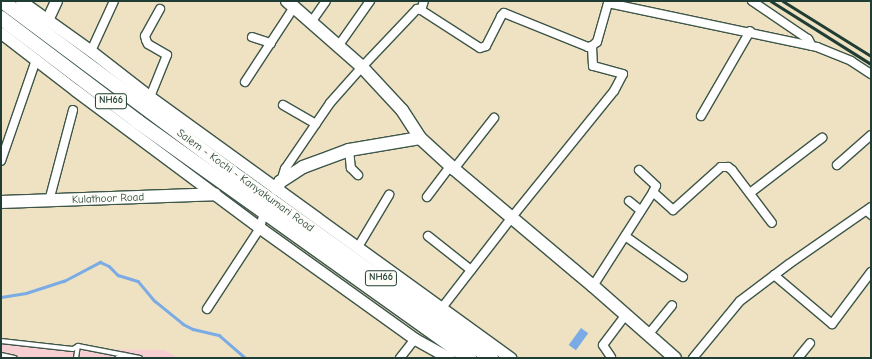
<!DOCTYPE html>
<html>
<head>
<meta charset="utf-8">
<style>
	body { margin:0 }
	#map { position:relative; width:872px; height:359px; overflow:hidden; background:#eee2c3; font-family:"Comic Neue",sans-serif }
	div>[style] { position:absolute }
	.built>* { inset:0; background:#f7cfd2 }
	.water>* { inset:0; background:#7babe5; transform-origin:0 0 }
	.stream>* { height:2.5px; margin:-1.25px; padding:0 1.25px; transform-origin:1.25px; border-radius:1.25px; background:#7babe5 }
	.roads { filter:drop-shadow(1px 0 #3e5649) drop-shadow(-1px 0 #3e5649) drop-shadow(0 1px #3e5649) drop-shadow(0 -1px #3e5649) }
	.service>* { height:4px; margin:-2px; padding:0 2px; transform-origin:2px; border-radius:2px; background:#fff }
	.minor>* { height:8px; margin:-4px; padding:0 4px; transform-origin:4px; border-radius:4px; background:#fff }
	.tertiary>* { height:11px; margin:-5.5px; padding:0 5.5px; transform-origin:5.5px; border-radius:5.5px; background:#fff }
	.secondary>* { height:12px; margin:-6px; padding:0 6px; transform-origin:6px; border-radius:6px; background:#fff }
	.trunk>* { height:14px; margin:-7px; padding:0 7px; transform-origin:7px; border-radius:7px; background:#fff }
	.rail>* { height:2.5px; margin:-1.25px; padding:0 1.25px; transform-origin:1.25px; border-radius:1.25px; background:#1f3d34 }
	span { translate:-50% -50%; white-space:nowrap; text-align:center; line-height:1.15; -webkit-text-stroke:3px #fdfcf7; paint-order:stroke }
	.shield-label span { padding:1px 3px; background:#fdfcf7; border:1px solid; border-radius:3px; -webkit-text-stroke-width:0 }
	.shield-label { font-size:10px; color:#1f3d34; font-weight:700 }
	.street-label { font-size:11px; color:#1f3d34 }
	.frame { position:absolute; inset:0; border:2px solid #1f3d34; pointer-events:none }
</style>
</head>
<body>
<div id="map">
	<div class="built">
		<i style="clip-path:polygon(1px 341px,63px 349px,164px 350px,179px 358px,1px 358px)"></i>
	</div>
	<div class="water">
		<i style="left:581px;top:328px;width:9px;height:21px;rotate:36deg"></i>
	</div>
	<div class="stream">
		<i style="left:1px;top:297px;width:25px;rotate:-9deg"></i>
		<i style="left:26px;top:293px;width:40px;rotate:-18deg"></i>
		<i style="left:64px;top:281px;width:41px;rotate:-27.8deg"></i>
		<i style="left:100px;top:262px;width:10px;rotate:24deg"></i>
		<i style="left:109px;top:266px;width:13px;rotate:45deg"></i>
		<i style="left:118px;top:275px;width:21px;rotate:17deg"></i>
		<i style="left:138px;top:281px;width:26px;rotate:50deg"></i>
		<i style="left:155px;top:301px;width:36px;rotate:39deg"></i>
		<i style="left:183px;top:324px;width:11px;rotate:27deg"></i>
		<i style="left:193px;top:329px;width:27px;rotate:13deg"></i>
		<i style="left:219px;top:335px;width:35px;rotate:41deg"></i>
	</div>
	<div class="roads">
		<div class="service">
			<i style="left:865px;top:212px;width:8px;rotate:40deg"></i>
			<i style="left:1px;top:341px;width:72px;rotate:6.3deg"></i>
			<i style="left:73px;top:349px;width:6px;rotate:-31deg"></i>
			<i style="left:78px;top:346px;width:63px;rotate:11deg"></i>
			<i style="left:1px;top:355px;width:14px;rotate:12deg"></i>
			<i style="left:76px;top:358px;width:12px;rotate:-81deg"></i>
			<i style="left:117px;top:358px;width:8px;rotate:-23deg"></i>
		</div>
		<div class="minor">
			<i style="left:752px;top:1px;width:68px;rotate:34.2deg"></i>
			<i style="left:808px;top:39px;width:8px;rotate:60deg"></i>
			<i style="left:421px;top:10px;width:9px;rotate:-72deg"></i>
			<i style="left:312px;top:21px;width:24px;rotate:-55deg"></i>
			<i style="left:252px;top:37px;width:20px;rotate:18deg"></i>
			<i style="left:339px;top:45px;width:54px;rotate:-54.8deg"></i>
			<i style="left:91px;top:51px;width:55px;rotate:-65.3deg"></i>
			<i style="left:245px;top:82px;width:90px;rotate:-56.8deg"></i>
			<i style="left:150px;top:97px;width:45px;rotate:-68deg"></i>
			<i style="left:167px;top:55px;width:22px;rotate:-150deg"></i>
			<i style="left:148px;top:44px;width:4px;rotate:-117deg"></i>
			<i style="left:146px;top:40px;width:4px;rotate:-104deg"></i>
			<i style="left:145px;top:36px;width:31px;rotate:-61deg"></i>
			<i style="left:283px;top:105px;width:38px;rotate:30deg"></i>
			<i style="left:701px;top:116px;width:98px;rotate:-60deg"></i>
			<i style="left:349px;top:150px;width:18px;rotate:84deg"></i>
			<i style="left:351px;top:168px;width:10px;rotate:45deg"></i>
			<i style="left:1px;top:161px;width:107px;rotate:-70.9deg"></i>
			<i style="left:837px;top:165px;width:45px;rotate:-41.4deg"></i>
			<i style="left:454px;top:169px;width:65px;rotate:-51.9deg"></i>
			<i style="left:639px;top:170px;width:23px;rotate:43deg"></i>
			<i style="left:656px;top:186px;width:7px;rotate:117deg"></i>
			<i style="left:281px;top:181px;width:13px;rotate:-72deg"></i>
			<i style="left:285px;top:169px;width:80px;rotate:-55.7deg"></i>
			<i style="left:330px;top:103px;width:48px;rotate:-48.4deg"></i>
			<i style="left:362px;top:67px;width:80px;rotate:-46.5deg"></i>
			<i style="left:417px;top:9px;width:4px;rotate:14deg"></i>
			<i style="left:421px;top:10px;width:70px;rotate:32.8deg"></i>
			<i style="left:480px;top:48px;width:6px;rotate:-18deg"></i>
			<i style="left:486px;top:46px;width:34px;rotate:-63deg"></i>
			<i style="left:501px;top:16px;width:4px;rotate:-45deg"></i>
			<i style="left:504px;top:13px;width:91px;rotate:22deg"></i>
			<i style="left:588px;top:47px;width:4px;rotate:-14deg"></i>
			<i style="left:592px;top:46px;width:6px;rotate:-39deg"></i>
			<i style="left:597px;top:42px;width:41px;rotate:-74.2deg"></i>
			<i style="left:608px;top:3px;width:214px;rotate:11.9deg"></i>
			<i style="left:817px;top:47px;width:37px;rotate:22deg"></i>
			<i style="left:851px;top:61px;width:24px;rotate:33deg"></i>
			<i style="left:750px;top:193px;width:91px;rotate:-37.4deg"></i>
			<i style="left:427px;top:197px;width:39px;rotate:-53deg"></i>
			<i style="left:49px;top:201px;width:94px;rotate:-75.2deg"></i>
			<i style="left:629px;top:201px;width:14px;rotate:39deg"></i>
			<i style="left:428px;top:236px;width:55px;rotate:38.3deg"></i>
			<i style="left:625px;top:236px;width:71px;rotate:35.3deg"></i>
			<i style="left:358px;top:247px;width:61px;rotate:-59.2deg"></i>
			<i style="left:774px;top:275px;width:76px;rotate:40.2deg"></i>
			<i style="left:832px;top:324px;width:65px;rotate:-53.1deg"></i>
			<i style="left:593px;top:286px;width:112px;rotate:-57.4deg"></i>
			<i style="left:653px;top:192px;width:27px;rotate:42deg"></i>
			<i style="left:673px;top:210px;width:64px;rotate:-41.9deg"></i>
			<i style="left:721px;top:167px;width:7px"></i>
			<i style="left:728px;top:167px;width:5px;rotate:37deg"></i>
			<i style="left:732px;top:170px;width:66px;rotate:53deg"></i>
			<i style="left:207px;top:309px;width:97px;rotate:-56.8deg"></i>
			<i style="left:260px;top:228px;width:21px;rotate:-76deg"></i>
			<i style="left:441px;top:309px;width:116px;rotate:-52.3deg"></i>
			<i style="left:512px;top:217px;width:162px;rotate:-51deg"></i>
			<i style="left:614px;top:91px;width:19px;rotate:-62deg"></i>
			<i style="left:623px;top:74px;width:31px;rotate:-165deg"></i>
			<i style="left:593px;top:66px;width:20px;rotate:-93deg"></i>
			<i style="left:648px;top:335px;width:38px;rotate:-51deg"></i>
			<i style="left:611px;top:357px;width:14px;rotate:-124deg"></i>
			<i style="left:603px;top:345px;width:38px;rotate:-53deg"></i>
			<i style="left:400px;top:358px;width:24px;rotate:-52deg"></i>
			<i style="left:693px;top:358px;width:74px;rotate:-50.5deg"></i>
			<i style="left:740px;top:301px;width:61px;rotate:-37.1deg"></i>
			<i style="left:789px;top:264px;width:100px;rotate:-34.8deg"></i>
			<i style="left:798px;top:358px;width:19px;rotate:-51deg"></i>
		</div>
		<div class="tertiary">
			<i style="left:21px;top:1px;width:86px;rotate:35.5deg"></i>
			<i style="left:91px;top:51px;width:75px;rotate:37.9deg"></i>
			<i style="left:150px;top:97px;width:445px;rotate:35.9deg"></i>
			<i style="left:47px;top:20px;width:21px;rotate:-65deg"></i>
			<i style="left:1px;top:33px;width:93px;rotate:37.6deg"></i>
			<i style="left:75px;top:90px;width:231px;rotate:36.7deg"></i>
			<i style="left:260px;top:228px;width:191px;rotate:35.6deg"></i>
			<i style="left:415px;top:339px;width:39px;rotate:29deg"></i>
		</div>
		<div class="secondary">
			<i style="left:287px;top:1px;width:100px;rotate:41.3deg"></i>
			<i style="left:362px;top:67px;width:59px;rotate:47.1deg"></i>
			<i style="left:402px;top:110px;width:33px;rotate:57deg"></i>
			<i style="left:420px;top:138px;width:46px;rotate:42.4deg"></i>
			<i style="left:454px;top:169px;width:182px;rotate:40.1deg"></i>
			<i style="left:593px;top:286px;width:109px;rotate:41.3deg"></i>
			<i style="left:277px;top:189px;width:8px;rotate:-67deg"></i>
			<i style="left:280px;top:182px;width:27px;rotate:-33deg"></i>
			<i style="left:303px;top:167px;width:49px;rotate:-20.3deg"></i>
			<i style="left:349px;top:150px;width:72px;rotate:-9.6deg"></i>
			<i style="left:1px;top:202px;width:214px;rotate:-2.1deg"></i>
		</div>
		<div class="trunk">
			<i style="left:2px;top:1px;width:286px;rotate:36.7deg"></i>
			<i style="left:231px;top:172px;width:320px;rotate:35.6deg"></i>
			<i style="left:1px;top:18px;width:171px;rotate:37.1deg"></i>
			<i style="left:137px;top:121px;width:408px;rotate:35.5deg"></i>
		</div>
	</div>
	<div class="rail">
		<i style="left:771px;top:1px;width:118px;rotate:32.2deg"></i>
		<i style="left:783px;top:1px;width:104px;rotate:32deg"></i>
	</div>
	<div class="shield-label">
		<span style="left:111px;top:101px">NH66</span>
		<span style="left:381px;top:278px">NH66</span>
	</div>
	<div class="street-label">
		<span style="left:245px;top:181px;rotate:36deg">Salem - Kochi - Kanyakumari Road</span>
		<span style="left:108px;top:199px;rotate:-2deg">Kulathoor Road</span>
	</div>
	<div class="frame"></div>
</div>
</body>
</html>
